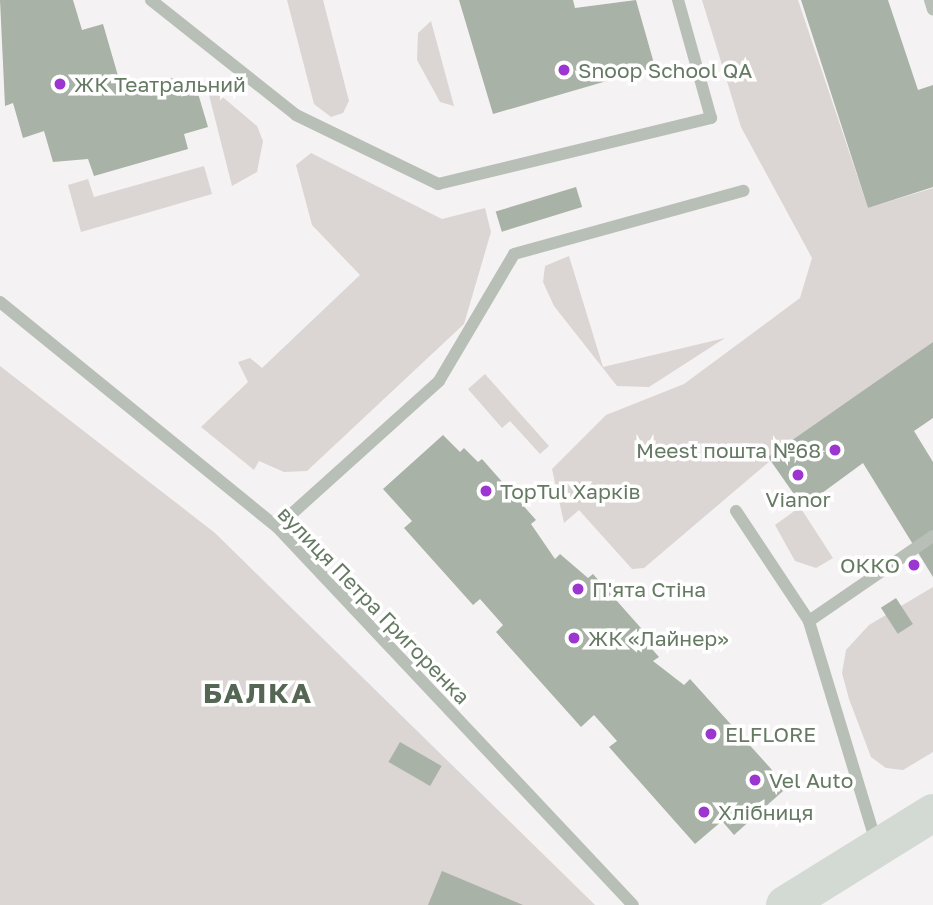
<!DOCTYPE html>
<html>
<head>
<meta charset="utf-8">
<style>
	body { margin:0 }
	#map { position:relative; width:933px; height:905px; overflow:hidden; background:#f5f2f4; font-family:"Golos Text",sans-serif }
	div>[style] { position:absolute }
	.green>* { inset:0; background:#dbd5d3 }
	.building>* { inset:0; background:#a8b2a6; transform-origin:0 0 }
	.minor>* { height:12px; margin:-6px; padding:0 6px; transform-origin:6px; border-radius:6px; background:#b8bfb7 }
	.major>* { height:38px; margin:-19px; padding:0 19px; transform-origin:19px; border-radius:19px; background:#d3dad3 }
	.dots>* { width:19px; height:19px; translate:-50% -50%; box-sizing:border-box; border:4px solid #fff; border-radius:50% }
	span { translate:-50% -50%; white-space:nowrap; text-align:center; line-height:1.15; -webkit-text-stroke:7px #fff; paint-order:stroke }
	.poi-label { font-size:21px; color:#667a63 }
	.left { translate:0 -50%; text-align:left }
	.right { translate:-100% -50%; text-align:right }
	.street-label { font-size:21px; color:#667a63 }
	.district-label { font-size:28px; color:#566654; font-weight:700; letter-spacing:2px }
</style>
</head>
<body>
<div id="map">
	<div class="green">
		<i style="clip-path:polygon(287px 0,323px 0,349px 101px,343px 113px,331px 117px,314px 104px)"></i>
		<i style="clip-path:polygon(702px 0,798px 0,868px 208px,933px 188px,933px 342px,777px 455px,644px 568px,632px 569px,579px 510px,564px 523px,552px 469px,606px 415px,684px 384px,800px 298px,812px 258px,741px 127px)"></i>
		<i style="clip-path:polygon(431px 21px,454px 106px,440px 102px,417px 60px,418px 33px)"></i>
		<i style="clip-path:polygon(206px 83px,257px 126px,263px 141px,257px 172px,232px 186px)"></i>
		<i style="clip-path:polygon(311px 153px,442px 219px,485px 208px,491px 232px,464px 324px,307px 471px,284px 472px,259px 461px,254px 470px,201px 427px,248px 382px,238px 362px,250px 358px,262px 368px,360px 275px,312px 225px,296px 165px)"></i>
		<i style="clip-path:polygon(204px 166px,212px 194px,81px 232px,68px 185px,88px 179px,94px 197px)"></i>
		<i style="clip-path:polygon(569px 256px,603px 367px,725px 338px,649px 387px,617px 386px,554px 306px,543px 282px,545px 266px)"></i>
		<i style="clip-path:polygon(0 366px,215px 533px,595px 905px,0 905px)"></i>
		<i style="clip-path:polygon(485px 374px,549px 446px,540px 454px,510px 421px,502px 428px,468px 389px)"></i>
		<i style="clip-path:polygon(800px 507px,833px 558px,816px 568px,795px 561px,775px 525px)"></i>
		<i style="clip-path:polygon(933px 587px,933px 752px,903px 770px,886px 768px,871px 757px,849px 699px,842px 673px,846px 650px,869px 625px)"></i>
	</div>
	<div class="building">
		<i style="clip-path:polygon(0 0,73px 0,82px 30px,103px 24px,123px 93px,172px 78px,177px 96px,197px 90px,208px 127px,184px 134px,188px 149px,94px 176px,88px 159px,53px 162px,44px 131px,23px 138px,13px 103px,5px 106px)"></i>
		<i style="clip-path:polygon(459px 0,573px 0,575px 8px,636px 0,655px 67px,493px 114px)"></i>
		<i style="clip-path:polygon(801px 0,888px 0,918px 90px,933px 85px,933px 187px,868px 208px)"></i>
		<i style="left:576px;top:187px;width:21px;height:84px;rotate:73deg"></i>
		<i style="clip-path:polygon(933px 342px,933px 418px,914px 431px,933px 462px,933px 577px,863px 463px,803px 507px,768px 457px)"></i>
		<i style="clip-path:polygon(443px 435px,460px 452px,464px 448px,478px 462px,482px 459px,536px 520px,531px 524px,555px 559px,560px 554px,588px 578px,593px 574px,648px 636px,644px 640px,659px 657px,653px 661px,684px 685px,690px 679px,773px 771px,768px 776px,783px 791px,734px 835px,722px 821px,695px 844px,609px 747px,617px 741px,594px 715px,581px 727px,496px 632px,503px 625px,480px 599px,473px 605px,404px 528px,412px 521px,383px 489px)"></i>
		<i style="left:896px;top:598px;width:31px;height:18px;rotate:57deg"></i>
		<i style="left:400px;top:742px;width:48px;height:23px;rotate:30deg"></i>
		<i style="clip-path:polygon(442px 871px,523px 905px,428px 905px)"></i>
	</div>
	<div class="minor">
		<i style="left:151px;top:0;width:185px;rotate:38.4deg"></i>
		<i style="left:296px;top:115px;width:158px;rotate:25.9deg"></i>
		<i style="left:438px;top:184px;width:281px;rotate:-13.6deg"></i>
		<i style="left:711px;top:118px;width:123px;rotate:-105.6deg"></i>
		<i style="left:930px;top:0;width:10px;rotate:73deg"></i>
		<i style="left:0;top:302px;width:357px;rotate:39.1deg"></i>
		<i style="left:277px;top:527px;width:519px;rotate:46.72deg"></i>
		<i style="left:736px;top:511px;width:132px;rotate:56.4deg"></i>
		<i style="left:277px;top:527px;width:218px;rotate:-42deg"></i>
		<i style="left:439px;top:381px;width:147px;rotate:-59.4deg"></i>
		<i style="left:514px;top:254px;width:238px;rotate:-15.4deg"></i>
		<i style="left:876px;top:842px;width:231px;rotate:-106.9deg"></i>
		<i style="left:809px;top:621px;width:150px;rotate:-34.4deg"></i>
	</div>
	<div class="major">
		<i style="left:785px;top:905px;width:174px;rotate:-31.9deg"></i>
	</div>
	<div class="dots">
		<i style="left:564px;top:70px;background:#9d36d1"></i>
		<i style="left:60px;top:84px;background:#9d36d1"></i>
		<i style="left:835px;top:450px;background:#9d36d1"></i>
		<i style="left:798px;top:475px;background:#9d36d1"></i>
		<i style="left:486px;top:491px;background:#9d36d1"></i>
		<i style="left:914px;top:565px;background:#9d36d1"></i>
		<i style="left:578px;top:589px;background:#9d36d1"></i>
		<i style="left:574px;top:638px;background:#9d36d1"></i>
		<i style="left:711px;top:734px;background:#9d36d1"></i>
		<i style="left:755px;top:780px;background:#9d36d1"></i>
		<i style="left:704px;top:812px;background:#9d36d1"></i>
	</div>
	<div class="poi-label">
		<span class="left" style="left:578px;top:70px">Snoop School QA</span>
		<span class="left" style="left:74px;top:84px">ЖК Театральний</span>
		<span class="right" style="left:821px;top:450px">Meest пошта №68</span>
		<span class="left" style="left:500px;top:491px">TopTul Харків</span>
		<span style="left:798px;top:499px">Vianor</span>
		<span class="right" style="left:900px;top:565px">ОККО</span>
		<span class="left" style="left:592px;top:589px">П'ята Стіна</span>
		<span class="left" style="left:588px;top:638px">ЖК «Лайнер»</span>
		<span class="left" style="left:725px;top:734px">ELFLORE</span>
		<span class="left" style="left:769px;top:780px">Vel Auto</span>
		<span class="left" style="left:718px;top:812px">Хлібниця</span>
	</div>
	<div class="street-label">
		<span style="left:374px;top:605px;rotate:46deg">вулиця Петра Григоренка</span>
	</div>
	<div class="district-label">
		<span style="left:258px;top:693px">БАЛКА</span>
	</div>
</div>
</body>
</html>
